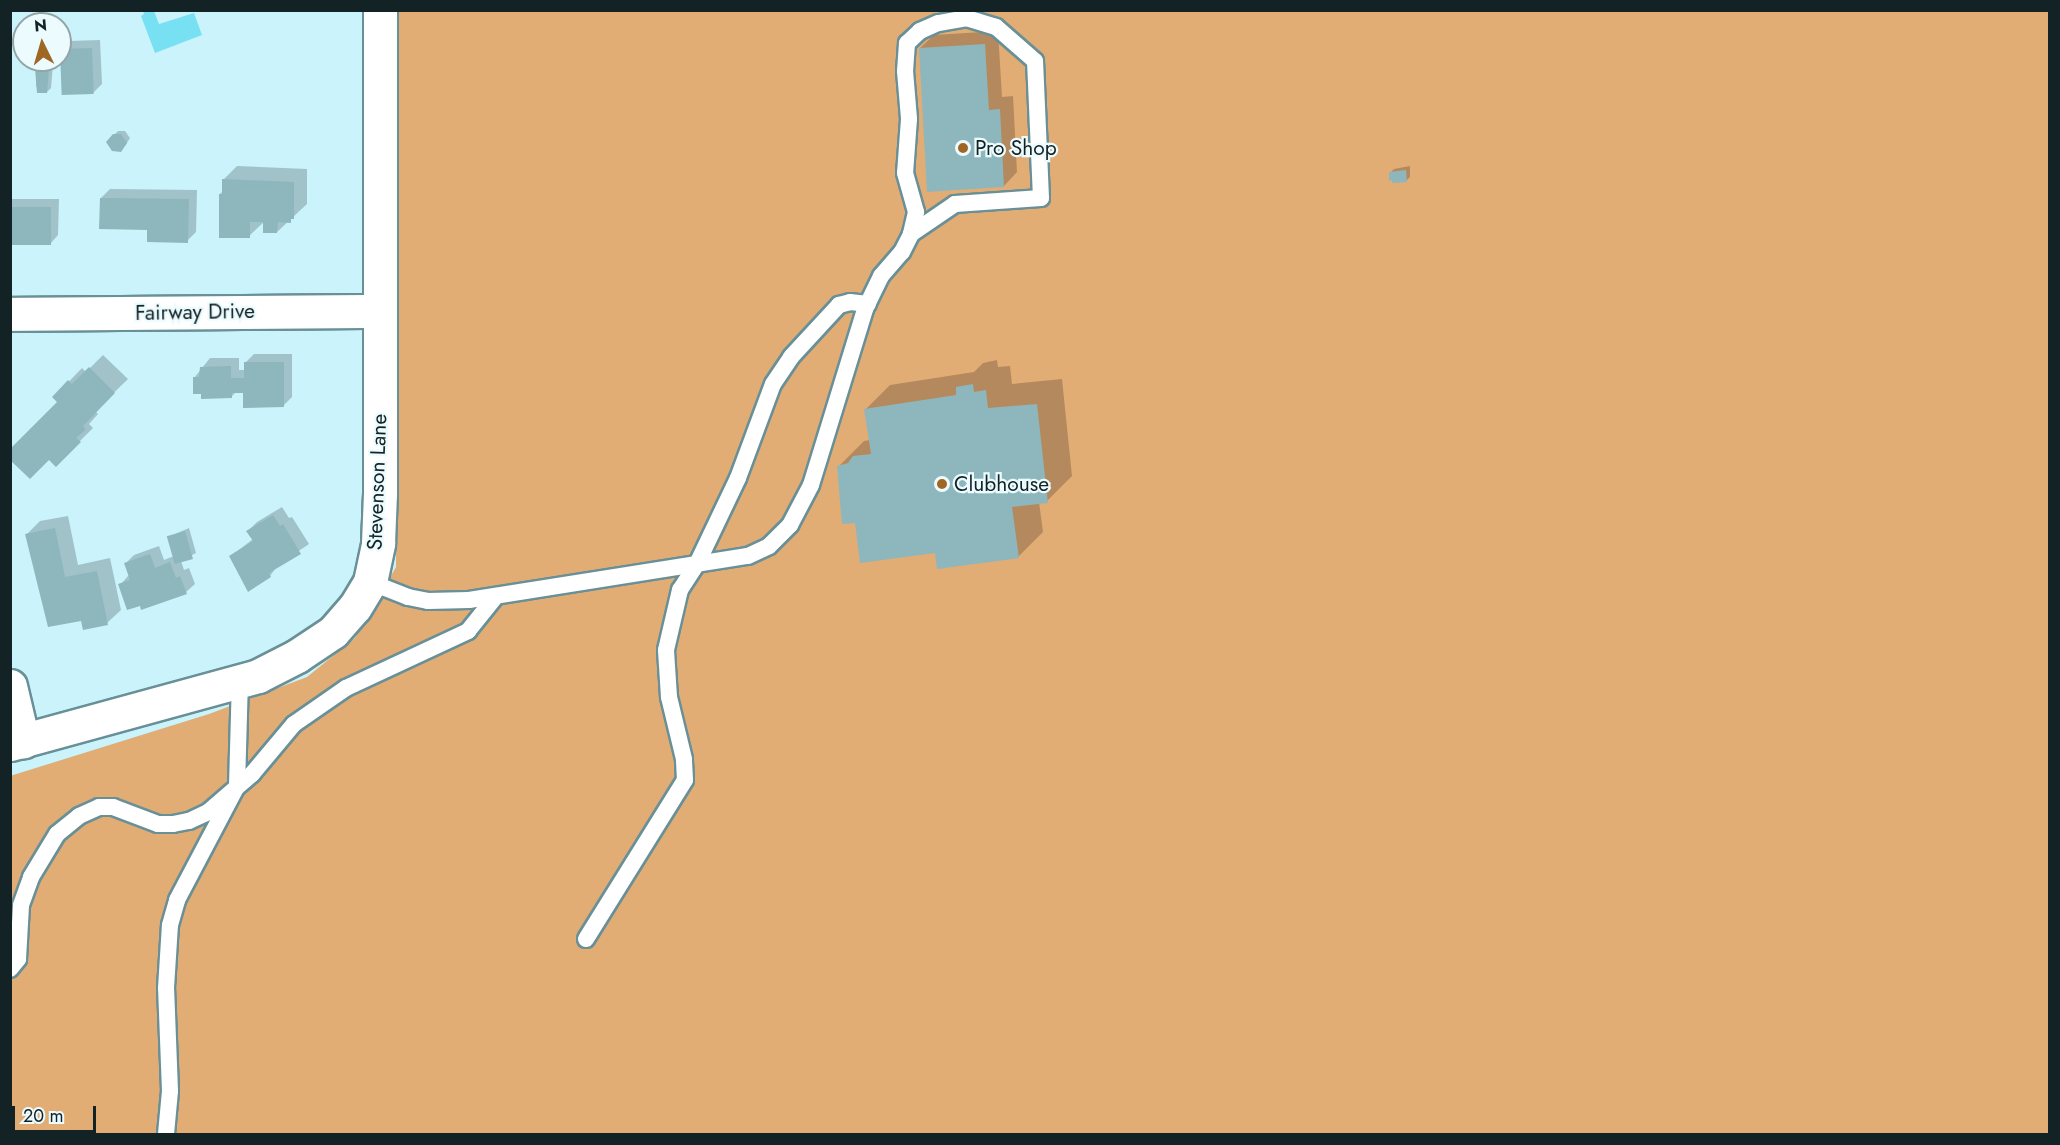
<!DOCTYPE html>
<html>
<head>
<meta charset="utf-8">
<style>
	body { margin:0 }
	#map { position:relative; width:2060px; height:1145px; overflow:hidden; background:#caf3fb; font-family:Jost,sans-serif }
	div>[style] { position:absolute }
	.green>* { inset:0; background:#e2ac75 }
	.water>* { inset:0; background:#77e1f3 }
	.shadow>* { inset:0; background:#0003 }
	.building>* { inset:0; background:#8eb6bd; transform-origin:0 0 }
	.roads { filter:drop-shadow(2px 0 #699097) drop-shadow(-2px 0 #699097) drop-shadow(0 2px #699097) drop-shadow(0 -2px #699097) }
	.service>* { height:16px; margin:-8px; padding:0 8px; transform-origin:8px; border-radius:8px; background:#fff }
	.minor>* { height:33px; margin:-16.5px; padding:0 16.5px; transform-origin:16.5px; border-radius:16.5px; background:#fff }
	.tertiary>* { height:33px; margin:-16.5px; padding:0 16.5px; transform-origin:16.5px; border-radius:16.5px; background:#fff }
	.dots>* { width:16px; height:16px; translate:-50% -50%; box-sizing:border-box; border:3px solid #ebfbfe; border-radius:50% }
	span { translate:-50% -50%; white-space:nowrap; text-align:center; line-height:1.15; -webkit-text-stroke:4.5px #ebfbfe; paint-order:stroke }
	.poi-label { font-size:21px; color:#132225 }
	.left { translate:0 -50%; text-align:left }
	.street-label { font-size:21px; color:#132225 }
	.frame { position:absolute; inset:0; border:12px solid #132225; pointer-events:none }
	.north { position:absolute; left:12px; top:12px; width:60px; height:60px; box-sizing:border-box; background:#ebfbfe; border:2px solid #95a4a7; border-radius:50%; rotate:355deg; font-size:16px; font-weight:700; line-height:24px; text-align:center; color:#132225 }
	.north::after { content:''; display:block; margin:auto; width:21px; height:27px; background:#9f6724; clip-path:polygon(50% 0,100% 100%,50% 72%,0 100%) }
	.scale { position:absolute; left:12px; top:1106px; width:84px; height:27px; box-sizing:border-box; border:3px solid #132225; border-top:0; padding-left:8px; font-size:18px; line-height:21px; white-space:nowrap; color:#132225; -webkit-text-stroke:4px #ebfbfe; paint-order:stroke }
</style>
</head>
<body>
<div id="map">
	<div class="green">
		<i style="clip-path:polygon(398px 11px,2049px 11px,2049px 1134px,11px 1134px,10px 776px,209px 714px,307px 677px,355px 638px,396px 567px)"></i>
	</div>
	<div class="water">
		<i style="clip-path:polygon(143px 11px,154px 11px,159px 24px,194px 13px,202px 35px,155px 53px,141px 16px,144px 14px)"></i>
	</div>
	<div class="shadow">
		<i style="clip-path:polygon(998px 31px,1002px 97px,1013px 96px,1017px 172px,1004px 186px,920px 48px,934px 35px)"></i>
		<i style="clip-path:polygon(100px 40px,102px 84px,93px 93px,60px 50px,69px 41px)"></i>
		<i style="clip-path:polygon(40px 64px,53px 64px,51px 88px,47px 92px,36px 86px,36px 68px)"></i>
		<i style="clip-path:polygon(118px 131px,125px 131px,130px 138px,125px 146px,114px 135px)"></i>
		<i style="clip-path:polygon(237px 166px,307px 169px,307px 204px,277px 232px,264px 222px,249px 236px,220px 194px,223px 191px,223px 180px)"></i>
		<i style="clip-path:polygon(1410px 166px,1410px 177px,1406px 181px,1390px 173px,1394px 169px)"></i>
		<i style="clip-path:polygon(110px 189px,197px 190px,196px 232px,187px 241px,101px 198px)"></i>
		<i style="clip-path:polygon(10px 199px,59px 199px,58px 235px,50px 244px,10px 234px)"></i>
		<i style="clip-path:polygon(254px 354px,292px 354px,292px 397px,283px 406px,244px 392px,236px 392px,231px 397px,194px 378px,210px 358px,239px 358px,239px 370px,245px 370px,245px 363px)"></i>
		<i style="clip-path:polygon(103px 355px,128px 379px,95px 411px,98px 414px,89px 424px,93px 428px,69px 452px,59px 402px,54px 397px,82px 368px,86px 372px)"></i>
		<i style="clip-path:polygon(997px 360px,998px 367px,1010px 366px,1012px 384px,1062px 379px,1072px 476px,1047px 501px,1039px 502px,1043px 532px,1018px 557px,936px 552px,856px 522px,839px 466px,864px 441px,870px 440px,865px 410px,890px 385px,974px 372px,983px 363px)"></i>
		<i style="clip-path:polygon(282px 507px,289px 518px,292px 517px,309px 544px,278px 565px,270px 576px,248px 589px,231px 556px,253px 539px,248px 531px,257px 522px)"></i>
		<i style="clip-path:polygon(68px 516px,78px 565px,110px 558px,121px 610px,107px 623px,82px 619px,27px 534px,40px 521px)"></i>
		<i style="clip-path:polygon(189px 528px,196px 553px,181px 561px,184px 570px,189px 568px,195px 584px,186px 592px,120px 585px,129px 575px,126px 563px,134px 555px,159px 546px,164px 560px,174px 556px,168px 537px)"></i>
	</div>
	<div class="building">
		<i style="clip-path:polygon(985px 44px,989px 110px,1000px 109px,1004px 187px,927px 192px,919px 48px)"></i>
		<i style="left:92px;top:48px;width:46px;height:32px;rotate:88deg"></i>
		<i style="clip-path:polygon(35px 68px,49px 68px,47px 93px,37px 93px)"></i>
		<i style="clip-path:polygon(113px 134px,121px 134px,127px 143px,121px 152px,112px 151px,106px 142px)"></i>
		<i style="clip-path:polygon(1406px 170px,1407px 182px,1392px 183px,1392px 180px,1389px 181px,1389px 172px)"></i>
		<i style="clip-path:polygon(222px 179px,294px 182px,294px 219px,291px 219px,291px 223px,278px 222px,277px 233px,263px 233px,263px 222px,250px 222px,250px 238px,219px 238px,219px 194px,222px 194px)"></i>
		<i style="clip-path:polygon(100px 198px,189px 199px,188px 243px,147px 242px,147px 230px,99px 229px)"></i>
		<i style="left:10px;top:207px;width:41px;height:38px"></i>
		<i style="clip-path:polygon(244px 362px,284px 362px,284px 407px,243px 408px,243px 393px,232px 393px,232px 398px,201px 399px,201px 394px,193px 394px,193px 377px,199px 377px,200px 367px,231px 366px,231px 378px,244px 378px)"></i>
		<i style="clip-path:polygon(89px 367px,115px 393px,83px 426px,86px 429px,76px 438px,81px 442px,56px 467px,49px 460px,30px 479px,10px 460px,10px 449px,57px 402px,52px 397px,68px 380px,72px 384px)"></i>
		<i style="clip-path:polygon(973px 384px,974px 392px,986px 390px,988px 408px,1037px 404px,1048px 503px,1012px 507px,1019px 558px,937px 569px,935px 553px,860px 563px,855px 523px,842px 524px,837px 466px,848px 463px,853px 456px,871px 454px,864px 409px,956px 395px,956px 387px)"></i>
		<i style="clip-path:polygon(273px 515px,280px 526px,283px 524px,301px 554px,269px 573px,271px 577px,248px 592px,229px 556px,253px 541px,246px 531px)"></i>
		<i style="clip-path:polygon(55px 528px,65px 577px,97px 571px,108px 625px,83px 630px,81px 621px,48px 627px,25px 534px)"></i>
		<i style="left:185px;top:531px;width:29px;height:19px;rotate:74deg"></i>
		<i style="clip-path:polygon(150px 554px,155px 568px,170px 562px,176px 578px,180px 576px,187px 594px,141px 610px,140px 606px,127px 610px,118px 584px,130px 580px,124px 563px)"></i>
	</div>
	<div class="roads">
		<div class="service">
			<i style="left:370px;top:582px;width:41px;rotate:21.5deg"></i>
			<i style="left:408px;top:597px;width:20px;rotate:11deg"></i>
			<i style="left:428px;top:601px;width:41px;rotate:-1.4deg"></i>
			<i style="left:469px;top:600px;width:282px;rotate:-9deg"></i>
			<i style="left:748px;top:556px;width:23px;rotate:-25deg"></i>
			<i style="left:769px;top:546px;width:30px;rotate:-45deg"></i>
			<i style="left:790px;top:525px;width:45px;rotate:-62.3deg"></i>
			<i style="left:811px;top:485px;width:184px;rotate:-72.9deg"></i>
			<i style="left:865px;top:309px;width:37px;rotate:-64deg"></i>
			<i style="left:881px;top:276px;width:32px;rotate:-49deg"></i>
			<i style="left:902px;top:252px;width:20px;rotate:-63deg"></i>
			<i style="left:911px;top:234px;width:53px;rotate:-34.3deg"></i>
			<i style="left:955px;top:204px;width:86px;rotate:-4deg"></i>
			<i style="left:1041px;top:198px;width:137px;rotate:-92.5deg"></i>
			<i style="left:1035px;top:61px;width:52px;rotate:-138.9deg"></i>
			<i style="left:996px;top:27px;width:30px;rotate:-163deg"></i>
			<i style="left:967px;top:18px;width:29px;rotate:170deg"></i>
			<i style="left:938px;top:23px;width:20px;rotate:156deg"></i>
			<i style="left:920px;top:31px;width:18px;rotate:137deg"></i>
			<i style="left:907px;top:43px;width:28px;rotate:94deg"></i>
			<i style="left:905px;top:71px;width:48px;rotate:85.2deg"></i>
			<i style="left:909px;top:119px;width:54px;rotate:94.2deg"></i>
			<i style="left:905px;top:173px;width:41px;rotate:74.2deg"></i>
			<i style="left:916px;top:212px;width:23px;rotate:103deg"></i>
			<i style="left:586px;top:939px;width:187px;rotate:-58.1deg"></i>
			<i style="left:685px;top:780px;width:21px;rotate:-93deg"></i>
			<i style="left:684px;top:759px;width:64px;rotate:-103.6deg"></i>
			<i style="left:669px;top:697px;width:47px;rotate:-93.7deg"></i>
			<i style="left:666px;top:650px;width:62px;rotate:-76.9deg"></i>
			<i style="left:680px;top:590px;width:31px;rotate:-57deg"></i>
			<i style="left:697px;top:564px;width:95px;rotate:-64.5deg"></i>
			<i style="left:738px;top:478px;width:100px;rotate:-69.6deg"></i>
			<i style="left:773px;top:384px;width:32px;rotate:-56deg"></i>
			<i style="left:791px;top:357px;width:71px;rotate:-47.3deg"></i>
			<i style="left:839px;top:305px;width:11px;rotate:-15deg"></i>
			<i style="left:850px;top:302px;width:18px;rotate:6deg"></i>
			<i style="left:10px;top:969px;width:13px;rotate:-51deg"></i>
			<i style="left:18px;top:959px;width:54px;rotate:-86.8deg"></i>
			<i style="left:21px;top:905px;width:30px;rotate:-70deg"></i>
			<i style="left:31px;top:877px;width:50px;rotate:-58.8deg"></i>
			<i style="left:57px;top:834px;width:28px;rotate:-39deg"></i>
			<i style="left:79px;top:816px;width:22px;rotate:-24deg"></i>
			<i style="left:99px;top:807px;width:14px"></i>
			<i style="left:113px;top:807px;width:48px;rotate:20.7deg"></i>
			<i style="left:158px;top:824px;width:15px"></i>
			<i style="left:173px;top:824px;width:16px;rotate:-11deg"></i>
			<i style="left:189px;top:821px;width:21px;rotate:-25deg"></i>
			<i style="left:208px;top:812px;width:58px;rotate:-40.8deg"></i>
			<i style="left:252px;top:774px;width:65px;rotate:-50deg"></i>
			<i style="left:294px;top:724px;width:63px;rotate:-34.7deg"></i>
			<i style="left:346px;top:688px;width:135px;rotate:-25deg"></i>
			<i style="left:468px;top:631px;width:45px;rotate:-51.3deg"></i>
			<i style="left:166px;top:1134px;width:43px;rotate:-84.7deg"></i>
			<i style="left:170px;top:1091px;width:103px;rotate:-92.2deg"></i>
			<i style="left:166px;top:988px;width:63px;rotate:-86.4deg"></i>
			<i style="left:170px;top:925px;width:26px;rotate:-74deg"></i>
			<i style="left:177px;top:900px;width:129px;rotate:-62.2deg"></i>
			<i style="left:237px;top:786px;width:105px;rotate:-88.4deg"></i>
		</div>
		<div class="minor">
			<i style="left:10px;top:314px;width:369px;rotate:-0.5deg"></i>
			<i style="left:10px;top:686px;width:57px;rotate:76.7deg"></i>
		</div>
		<div class="tertiary">
			<i style="left:10px;top:744px;width:257px;rotate:-15.3deg"></i>
			<i style="left:258px;top:676px;width:44px;rotate:-27.1deg"></i>
			<i style="left:297px;top:656px;width:43px;rotate:-33.7deg"></i>
			<i style="left:333px;top:632px;width:33px;rotate:-49deg"></i>
			<i style="left:355px;top:607px;width:29px;rotate:-59deg"></i>
			<i style="left:370px;top:582px;width:40px;rotate:-78deg"></i>
			<i style="left:378px;top:543px;width:50px;rotate:-87.7deg"></i>
			<i style="left:380px;top:493px;width:483px;rotate:-90deg"></i>
		</div>
	</div>
	<div class="dots">
		<i style="left:963px;top:148px;background:#9f6724"></i>
		<i style="left:942px;top:484px;background:#9f6724"></i>
	</div>
	<div class="poi-label">
		<span class="left" style="left:975px;top:148px">Pro Shop</span>
		<span class="left" style="left:954px;top:484px">Clubhouse</span>
	</div>
	<div class="street-label">
		<span style="left:195px;top:312px;rotate:-1deg">Fairway Drive</span>
		<span style="left:377px;top:482px;rotate:-88deg">Stevenson Lane</span>
	</div>
	<div class="frame"></div>
	<div class="north">N</div>
	<div class="scale">20 m</div>
</div>
</body>
</html>
